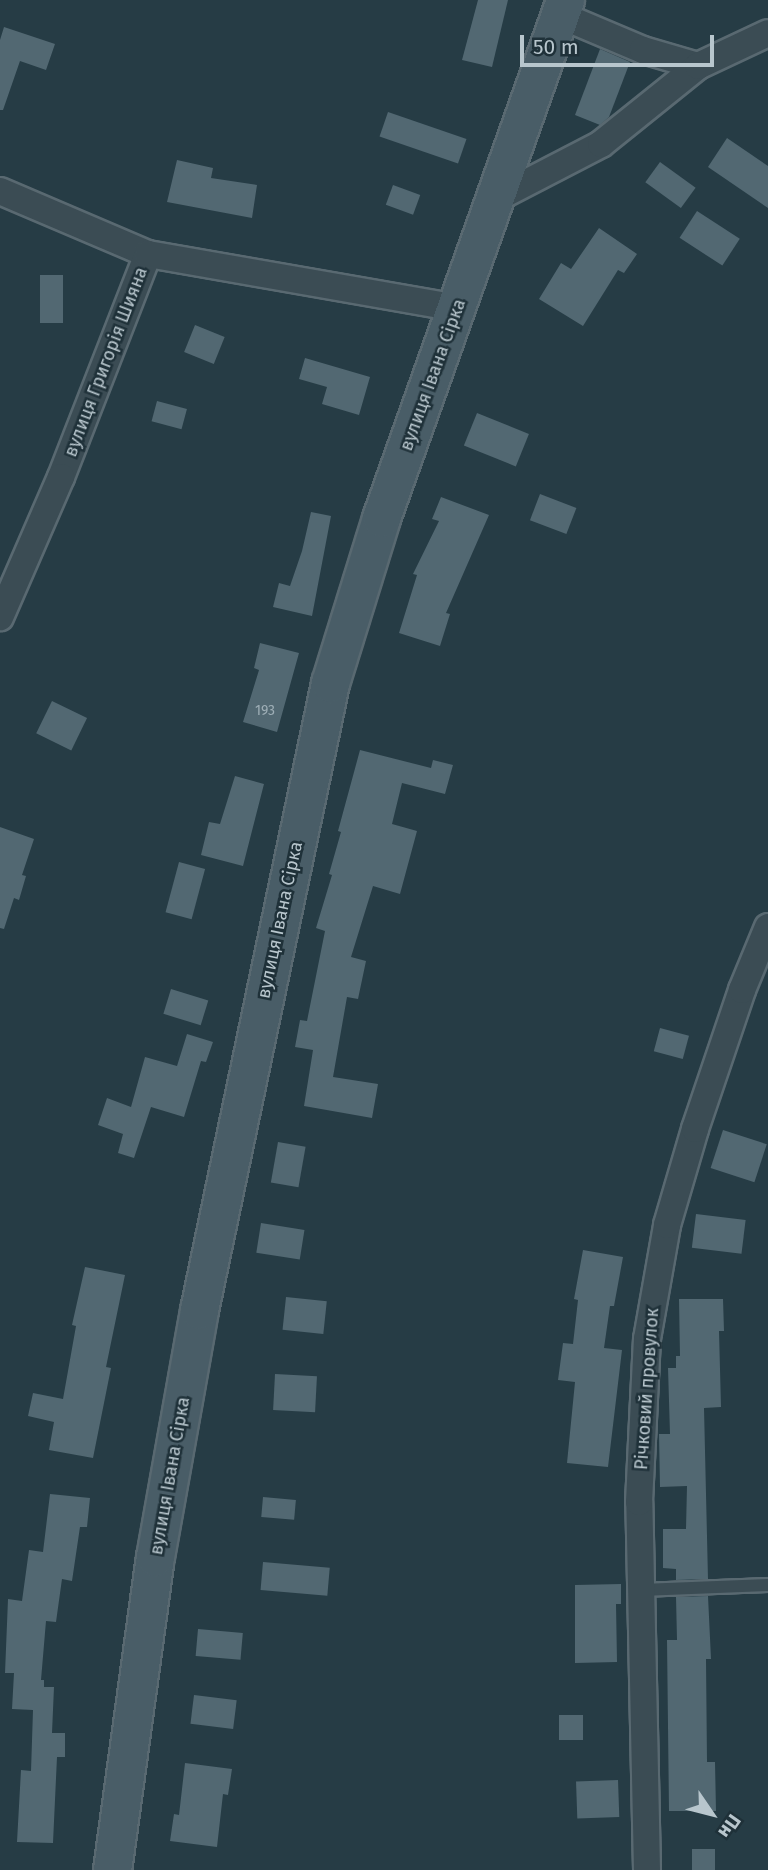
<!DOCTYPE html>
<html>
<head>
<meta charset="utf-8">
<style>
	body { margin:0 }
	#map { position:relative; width:768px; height:1870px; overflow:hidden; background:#263c45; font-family:"Fira Sans",sans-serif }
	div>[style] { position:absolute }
	.building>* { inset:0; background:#526872; transform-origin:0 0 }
	.roads { filter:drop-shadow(2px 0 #596971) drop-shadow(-2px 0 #596971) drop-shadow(0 2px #596971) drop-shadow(0 -2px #596971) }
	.lane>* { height:12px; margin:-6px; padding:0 6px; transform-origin:6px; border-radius:6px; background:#3b4c54 }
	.street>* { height:26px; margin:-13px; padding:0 13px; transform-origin:13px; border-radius:13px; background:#3b4c54 }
	.secondary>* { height:37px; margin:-18.5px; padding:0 18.5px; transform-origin:18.5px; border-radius:18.5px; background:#495d67 }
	span { translate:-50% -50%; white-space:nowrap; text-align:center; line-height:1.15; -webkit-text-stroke:5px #1f3139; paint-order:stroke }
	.number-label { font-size:14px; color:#9eaeb6 }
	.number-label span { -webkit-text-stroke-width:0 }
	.street-label { font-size:18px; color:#b8c6cd }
	.north { position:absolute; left:677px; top:1779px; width:70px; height:70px; -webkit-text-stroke:5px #1f3139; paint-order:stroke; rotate:125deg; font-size:19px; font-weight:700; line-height:28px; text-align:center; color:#b8c6cd }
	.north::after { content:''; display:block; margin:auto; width:24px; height:32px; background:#b8c6cd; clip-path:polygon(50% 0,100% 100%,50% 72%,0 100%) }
	.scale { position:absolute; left:520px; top:35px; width:194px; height:32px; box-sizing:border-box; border:4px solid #b8c6cd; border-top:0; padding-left:9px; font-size:21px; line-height:24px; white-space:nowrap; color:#b8c6cd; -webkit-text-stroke:5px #1f3139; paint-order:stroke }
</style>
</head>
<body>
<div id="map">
	<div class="building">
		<i style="clip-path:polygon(478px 0,508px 0,492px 67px,462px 60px)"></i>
		<i style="clip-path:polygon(4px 27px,55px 44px,46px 70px,20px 61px,3px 110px,0 110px,0 40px)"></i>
		<i style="clip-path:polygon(600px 49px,630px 62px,609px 117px,600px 125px,575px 115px)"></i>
		<i style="left:388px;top:112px;width:83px;height:26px;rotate:19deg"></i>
		<i style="clip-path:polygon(727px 138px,768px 166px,768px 208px,708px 167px)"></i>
		<i style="clip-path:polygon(177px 160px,213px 168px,211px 178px,257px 185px,252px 218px,167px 202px)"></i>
		<i style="left:660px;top:162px;width:44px;height:25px;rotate:36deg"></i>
		<i style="left:393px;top:185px;width:29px;height:21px;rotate:20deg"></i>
		<i style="left:697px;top:211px;width:51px;height:32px;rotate:33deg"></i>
		<i style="clip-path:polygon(599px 228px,637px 254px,624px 273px,618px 270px,583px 326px,539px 299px,561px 263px,571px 269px)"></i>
		<i style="left:40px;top:275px;width:23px;height:48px"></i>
		<i style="left:195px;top:325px;width:32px;height:29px;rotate:22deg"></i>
		<i style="clip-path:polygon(305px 358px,370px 377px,359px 415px,322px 404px,327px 387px,299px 379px)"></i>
		<i style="left:157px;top:401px;width:31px;height:21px;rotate:15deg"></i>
		<i style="left:477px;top:413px;width:56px;height:35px;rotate:22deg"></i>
		<i style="left:540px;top:494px;width:39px;height:28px;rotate:21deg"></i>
		<i style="clip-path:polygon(441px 497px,489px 515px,446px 613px,450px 614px,440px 646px,399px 633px,417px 575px,413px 574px,439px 521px,432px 519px)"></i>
		<i style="clip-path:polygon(311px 512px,331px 516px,312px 616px,273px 607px,279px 583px,290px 586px,302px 551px)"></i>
		<i style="clip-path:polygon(260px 643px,299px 653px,277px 732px,243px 722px,259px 670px,254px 668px)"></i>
		<i style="left:52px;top:701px;width:39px;height:36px;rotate:26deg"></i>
		<i style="clip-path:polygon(360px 750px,431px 768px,433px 760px,453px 765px,445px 794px,402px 783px,392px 824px,417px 831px,400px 894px,373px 886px,351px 957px,366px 961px,358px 999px,347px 997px,333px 1077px,378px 1084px,372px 1118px,304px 1106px,313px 1050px,295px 1047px,300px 1020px,307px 1021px,325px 931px,316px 928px,332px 875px,329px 874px,341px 832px,338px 831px)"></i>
		<i style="clip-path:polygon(235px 776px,264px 784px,243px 866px,201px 855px,209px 822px,220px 824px)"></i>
		<i style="clip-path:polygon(0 827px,34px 839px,22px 875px,26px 876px,19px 900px,14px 898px,4px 929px,0 928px)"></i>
		<i style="left:179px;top:862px;width:27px;height:52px;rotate:15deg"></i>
		<i style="left:171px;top:989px;width:39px;height:26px;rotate:17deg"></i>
		<i style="left:660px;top:1028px;width:30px;height:24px;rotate:15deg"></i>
		<i style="clip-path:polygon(187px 1034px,213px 1042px,206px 1062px,201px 1061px,184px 1117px,151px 1107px,134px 1158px,118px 1153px,123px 1134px,98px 1125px,107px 1098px,131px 1107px,145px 1057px,177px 1066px)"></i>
		<i style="left:723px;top:1130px;width:46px;height:40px;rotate:18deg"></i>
		<i style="left:278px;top:1142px;width:28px;height:41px;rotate:10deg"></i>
		<i style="left:696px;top:1214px;width:50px;height:34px;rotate:7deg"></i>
		<i style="left:261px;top:1223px;width:44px;height:30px;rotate:9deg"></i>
		<i style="clip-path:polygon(583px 1250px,623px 1257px,614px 1306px,610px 1306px,604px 1348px,622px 1350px,608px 1467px,567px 1463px,575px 1382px,558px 1380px,563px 1343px,573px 1344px,578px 1300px,574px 1299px)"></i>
		<i style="clip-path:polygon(85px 1267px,125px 1275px,106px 1367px,111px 1368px,93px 1458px,49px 1450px,54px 1422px,28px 1416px,33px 1393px,63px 1399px,76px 1326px,72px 1325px)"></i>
		<i style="left:286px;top:1297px;width:41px;height:33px;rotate:6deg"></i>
		<i style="clip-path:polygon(679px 1299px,723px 1299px,724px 1331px,719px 1331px,721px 1407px,704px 1408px,708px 1579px,676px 1580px,676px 1569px,663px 1568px,663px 1529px,686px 1529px,687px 1486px,660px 1487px,659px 1434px,670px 1434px,668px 1368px,676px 1368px,676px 1356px,680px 1356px)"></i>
		<i style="left:275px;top:1374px;width:42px;height:36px;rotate:3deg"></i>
		<i style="clip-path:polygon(50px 1494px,90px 1498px,87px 1527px,80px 1527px,72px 1581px,62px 1579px,56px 1622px,46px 1621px,41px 1680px,44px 1680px,44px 1687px,54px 1687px,52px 1733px,65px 1733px,65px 1757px,57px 1757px,53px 1843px,17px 1842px,21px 1770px,31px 1771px,33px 1710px,12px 1709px,14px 1673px,5px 1673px,8px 1599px,22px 1601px,29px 1550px,43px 1552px)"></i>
		<i style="left:263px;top:1497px;width:33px;height:20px;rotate:5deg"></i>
		<i style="left:263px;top:1562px;width:67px;height:28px;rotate:5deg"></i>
		<i style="clip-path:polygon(621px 1584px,621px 1604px,616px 1604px,617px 1662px,575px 1663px,575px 1585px)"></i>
		<i style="clip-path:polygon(708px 1596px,711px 1659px,706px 1659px,707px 1762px,715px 1762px,716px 1811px,669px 1811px,667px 1640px,677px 1640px,676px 1597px)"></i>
		<i style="left:198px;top:1629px;width:45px;height:27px;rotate:5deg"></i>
		<i style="left:194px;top:1695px;width:43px;height:29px;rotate:7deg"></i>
		<i style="left:559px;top:1715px;width:24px;height:25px"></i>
		<i style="clip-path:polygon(185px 1763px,232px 1769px,228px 1795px,223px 1794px,217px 1847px,170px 1841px,174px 1814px,179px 1815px)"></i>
		<i style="left:618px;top:1780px;width:37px;height:42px;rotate:88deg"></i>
		<i style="left:715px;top:1849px;width:21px;height:23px;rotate:90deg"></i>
	</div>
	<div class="roads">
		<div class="lane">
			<i style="left:641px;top:1590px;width:127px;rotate:-2.3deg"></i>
		</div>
		<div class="street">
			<i style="left:560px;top:15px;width:90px;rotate:22.9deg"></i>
			<i style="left:643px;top:50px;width:57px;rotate:16.2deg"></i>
			<i style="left:0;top:191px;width:161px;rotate:23.1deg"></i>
			<i style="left:148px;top:254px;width:239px;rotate:111.3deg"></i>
			<i style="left:61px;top:477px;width:153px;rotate:113.5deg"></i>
			<i style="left:497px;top:198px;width:117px;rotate:-27.4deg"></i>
			<i style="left:601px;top:144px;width:124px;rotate:-38.8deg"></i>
			<i style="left:698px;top:66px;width:77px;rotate:-25.2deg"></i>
			<i style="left:148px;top:254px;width:315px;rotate:9.9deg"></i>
			<i style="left:647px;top:1870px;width:368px;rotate:-91.2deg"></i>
			<i style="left:639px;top:1502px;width:163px;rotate:-87.2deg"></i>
			<i style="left:647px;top:1339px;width:116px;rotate:-80deg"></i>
			<i style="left:667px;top:1225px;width:100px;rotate:-73.7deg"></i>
			<i style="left:695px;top:1129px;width:147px;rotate:-71.3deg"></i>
			<i style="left:742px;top:990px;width:68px;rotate:-67.6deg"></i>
		</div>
		<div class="secondary">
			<i style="left:112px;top:1870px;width:316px;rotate:-82.2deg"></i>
			<i style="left:155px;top:1557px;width:251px;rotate:-79.9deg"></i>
			<i style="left:199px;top:1310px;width:641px;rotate:-78.2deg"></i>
			<i style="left:330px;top:683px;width:173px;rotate:-72.8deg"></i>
			<i style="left:381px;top:518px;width:550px;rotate:-70.44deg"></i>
		</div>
	</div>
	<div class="number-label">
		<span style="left:265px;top:711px">193</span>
	</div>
	<div class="street-label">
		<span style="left:106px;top:362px;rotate:-69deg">вулиця Григорія Шияна</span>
		<span style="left:433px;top:375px;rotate:-70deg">вулиця Івана Сірка</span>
		<span style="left:280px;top:920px;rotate:-78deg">вулиця Івана Сірка</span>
		<span style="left:647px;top:1389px;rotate:-86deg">Річковий провулок</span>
		<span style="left:170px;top:1476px;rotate:-80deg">вулиця Івана Сірка</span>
	</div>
	<div class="north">Пн</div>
	<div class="scale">50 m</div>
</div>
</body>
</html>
